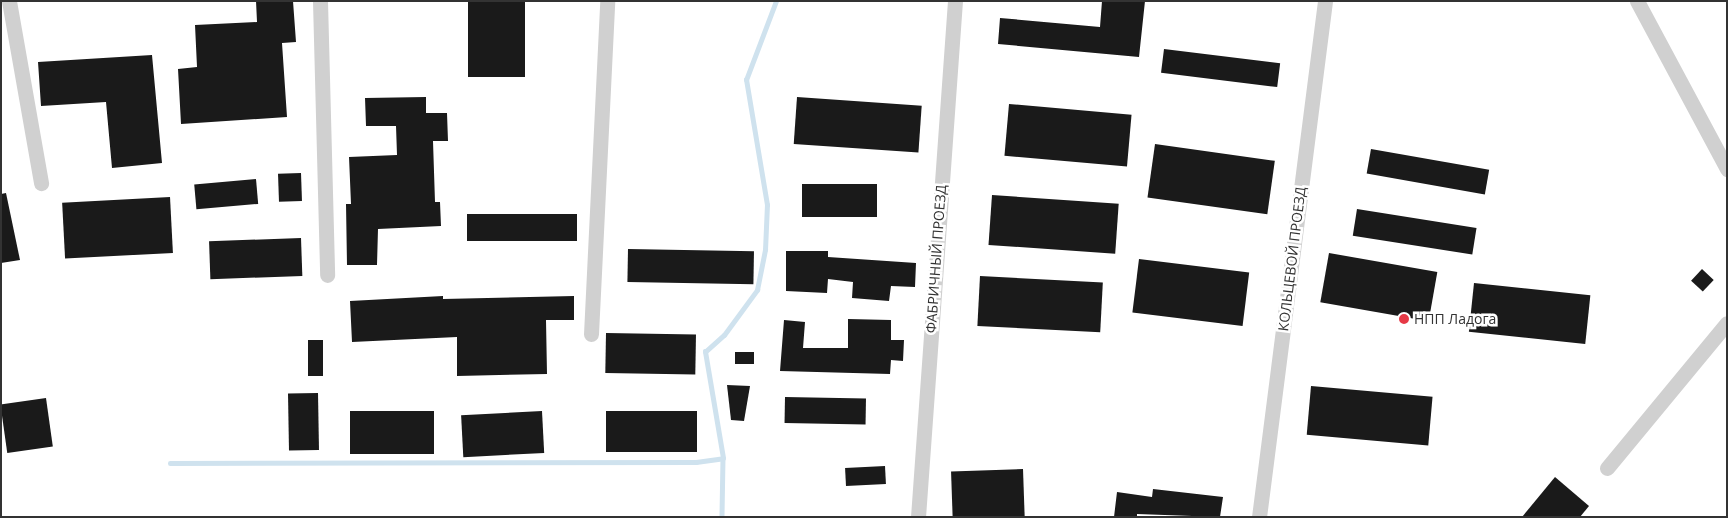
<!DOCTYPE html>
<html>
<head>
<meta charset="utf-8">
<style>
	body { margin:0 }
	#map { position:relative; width:1728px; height:518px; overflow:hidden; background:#fff; font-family:"Open Sans",sans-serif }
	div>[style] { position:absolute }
	.stream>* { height:4.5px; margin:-2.25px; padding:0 2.25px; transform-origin:2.25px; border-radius:2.25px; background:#cfe2ee }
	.building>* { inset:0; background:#1a1a1a; transform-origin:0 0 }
	.minor>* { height:15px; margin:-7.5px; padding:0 7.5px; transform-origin:7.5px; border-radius:7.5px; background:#d0d0d0 }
	.dots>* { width:14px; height:14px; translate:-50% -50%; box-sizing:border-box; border:2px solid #fff; border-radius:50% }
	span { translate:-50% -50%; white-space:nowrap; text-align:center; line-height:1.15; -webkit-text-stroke:5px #fff; paint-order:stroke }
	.street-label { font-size:14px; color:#333 }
	.poi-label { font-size:14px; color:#333 }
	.left { translate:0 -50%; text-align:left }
	.frame { position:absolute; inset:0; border:2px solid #333; pointer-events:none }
</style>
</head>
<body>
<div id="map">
	<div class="stream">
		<i style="left:723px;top:458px;width:108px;rotate:-99.6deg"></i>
		<i style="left:705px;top:352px;width:25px;rotate:-42deg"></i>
		<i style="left:724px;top:335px;width:56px;rotate:-53.7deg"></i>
		<i style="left:757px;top:290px;width:41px;rotate:-78.7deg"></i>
		<i style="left:765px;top:250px;width:45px;rotate:-87.5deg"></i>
		<i style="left:767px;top:205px;width:127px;rotate:-99.5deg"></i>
		<i style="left:746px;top:80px;width:85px;rotate:-69.2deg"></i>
		<i style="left:170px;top:463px;width:526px;rotate:-0.11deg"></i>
		<i style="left:696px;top:462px;width:27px;rotate:-8deg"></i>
		<i style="left:723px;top:458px;width:59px;rotate:91deg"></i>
	</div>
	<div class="building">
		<i style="clip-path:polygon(256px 1px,293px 1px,296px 42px,282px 43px,287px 117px,181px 124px,178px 69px,197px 67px,195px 25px,257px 22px)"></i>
		<i style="left:468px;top:1px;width:57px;height:76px"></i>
		<i style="clip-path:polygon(1102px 1px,1145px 1px,1139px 57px,998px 44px,1000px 18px,1100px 27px)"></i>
		<i style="left:1164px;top:49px;width:117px;height:24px;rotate:7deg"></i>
		<i style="clip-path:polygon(152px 55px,162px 163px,112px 168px,106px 102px,41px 106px,38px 62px)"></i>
		<i style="clip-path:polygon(426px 97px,426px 113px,447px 113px,448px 141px,433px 141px,435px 202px,440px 202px,441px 226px,378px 229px,377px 265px,347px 265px,346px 204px,351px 204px,349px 157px,397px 155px,396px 126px,366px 126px,365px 98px)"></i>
		<i style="left:797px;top:97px;width:125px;height:47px;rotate:4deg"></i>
		<i style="left:1009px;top:104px;width:123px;height:52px;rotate:5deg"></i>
		<i style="left:1155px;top:144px;width:121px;height:54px;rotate:8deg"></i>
		<i style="left:1371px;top:149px;width:120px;height:25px;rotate:10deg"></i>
		<i style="left:301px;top:173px;width:28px;height:23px;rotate:88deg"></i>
		<i style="left:256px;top:179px;width:25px;height:62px;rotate:85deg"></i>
		<i style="left:802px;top:184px;width:75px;height:33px"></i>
		<i style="clip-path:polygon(6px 193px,20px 260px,1px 263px,1px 194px)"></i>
		<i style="left:992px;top:195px;width:127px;height:50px;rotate:4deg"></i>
		<i style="left:170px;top:197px;width:56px;height:108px;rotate:87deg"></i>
		<i style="left:1357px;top:209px;width:121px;height:27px;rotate:9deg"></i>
		<i style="left:577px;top:214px;width:27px;height:110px;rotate:90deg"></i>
		<i style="left:301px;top:238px;width:38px;height:92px;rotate:88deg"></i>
		<i style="left:628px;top:249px;width:126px;height:33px;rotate:1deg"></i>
		<i style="clip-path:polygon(786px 251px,828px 251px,828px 257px,916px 263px,915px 287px,891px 286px,889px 301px,852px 298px,853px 282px,828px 279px,827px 293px,786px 291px)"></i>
		<i style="left:1329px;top:253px;width:110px;height:50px;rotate:10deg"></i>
		<i style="left:1139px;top:259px;width:111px;height:54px;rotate:7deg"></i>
		<i style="left:1702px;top:269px;width:16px;height:16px;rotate:43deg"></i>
		<i style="left:980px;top:276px;width:123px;height:50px;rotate:3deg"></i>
		<i style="left:1474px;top:283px;width:117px;height:49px;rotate:6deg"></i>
		<i style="clip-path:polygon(443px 296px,443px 299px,574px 296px,574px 320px,546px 320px,547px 374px,457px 376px,457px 337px,352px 342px,350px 301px)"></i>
		<i style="clip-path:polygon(848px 319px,891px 320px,891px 340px,904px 340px,903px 361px,891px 360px,890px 374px,780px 371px,784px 320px,805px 322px,803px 348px,848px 348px)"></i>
		<i style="left:606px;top:333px;width:90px;height:40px;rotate:1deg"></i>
		<i style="left:308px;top:340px;width:15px;height:36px"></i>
		<i style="left:735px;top:352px;width:19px;height:12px"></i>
		<i style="clip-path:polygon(727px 385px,750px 386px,744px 421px,731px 420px)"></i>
		<i style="left:1311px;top:386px;width:122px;height:49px;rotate:5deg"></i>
		<i style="left:318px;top:393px;width:57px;height:30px;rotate:89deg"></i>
		<i style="left:785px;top:397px;width:81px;height:26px;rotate:1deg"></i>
		<i style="left:46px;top:398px;width:49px;height:46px;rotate:82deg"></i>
		<i style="left:350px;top:411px;width:84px;height:43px"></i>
		<i style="left:542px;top:411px;width:42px;height:81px;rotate:87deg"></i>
		<i style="left:606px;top:411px;width:91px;height:41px"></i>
		<i style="left:885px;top:466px;width:18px;height:40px;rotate:87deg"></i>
		<i style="left:1023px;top:469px;width:48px;height:72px;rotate:88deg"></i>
		<i style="clip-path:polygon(1555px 477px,1589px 506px,1580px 517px,1522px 517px)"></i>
		<i style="clip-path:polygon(1153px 489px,1223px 497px,1220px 517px,1137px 514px,1137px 517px,1114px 517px,1117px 492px,1152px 497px)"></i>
	</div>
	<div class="minor">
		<i style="left:9px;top:1px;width:185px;rotate:80deg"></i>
		<i style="left:320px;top:1px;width:274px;rotate:88.5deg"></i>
		<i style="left:1637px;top:1px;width:191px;rotate:61.8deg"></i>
		<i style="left:591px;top:334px;width:333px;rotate:-87.2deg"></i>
		<i style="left:1607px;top:468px;width:188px;rotate:-50.4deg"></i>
		<i style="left:918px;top:517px;width:517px;rotate:-85.9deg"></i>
		<i style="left:1259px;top:517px;width:520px;rotate:-82.71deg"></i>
	</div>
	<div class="dots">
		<i style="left:1404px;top:319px;background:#e63946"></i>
	</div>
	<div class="street-label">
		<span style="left:936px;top:259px;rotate:-86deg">ФАБРИЧНЫЙ ПРОЕЗД</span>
		<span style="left:1292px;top:259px;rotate:-83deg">КОЛЬЦЕВОЙ ПРОЕЗД</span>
	</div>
	<div class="poi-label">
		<span class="left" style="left:1414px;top:319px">НПП Ладога</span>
	</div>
	<div class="frame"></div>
</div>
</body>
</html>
